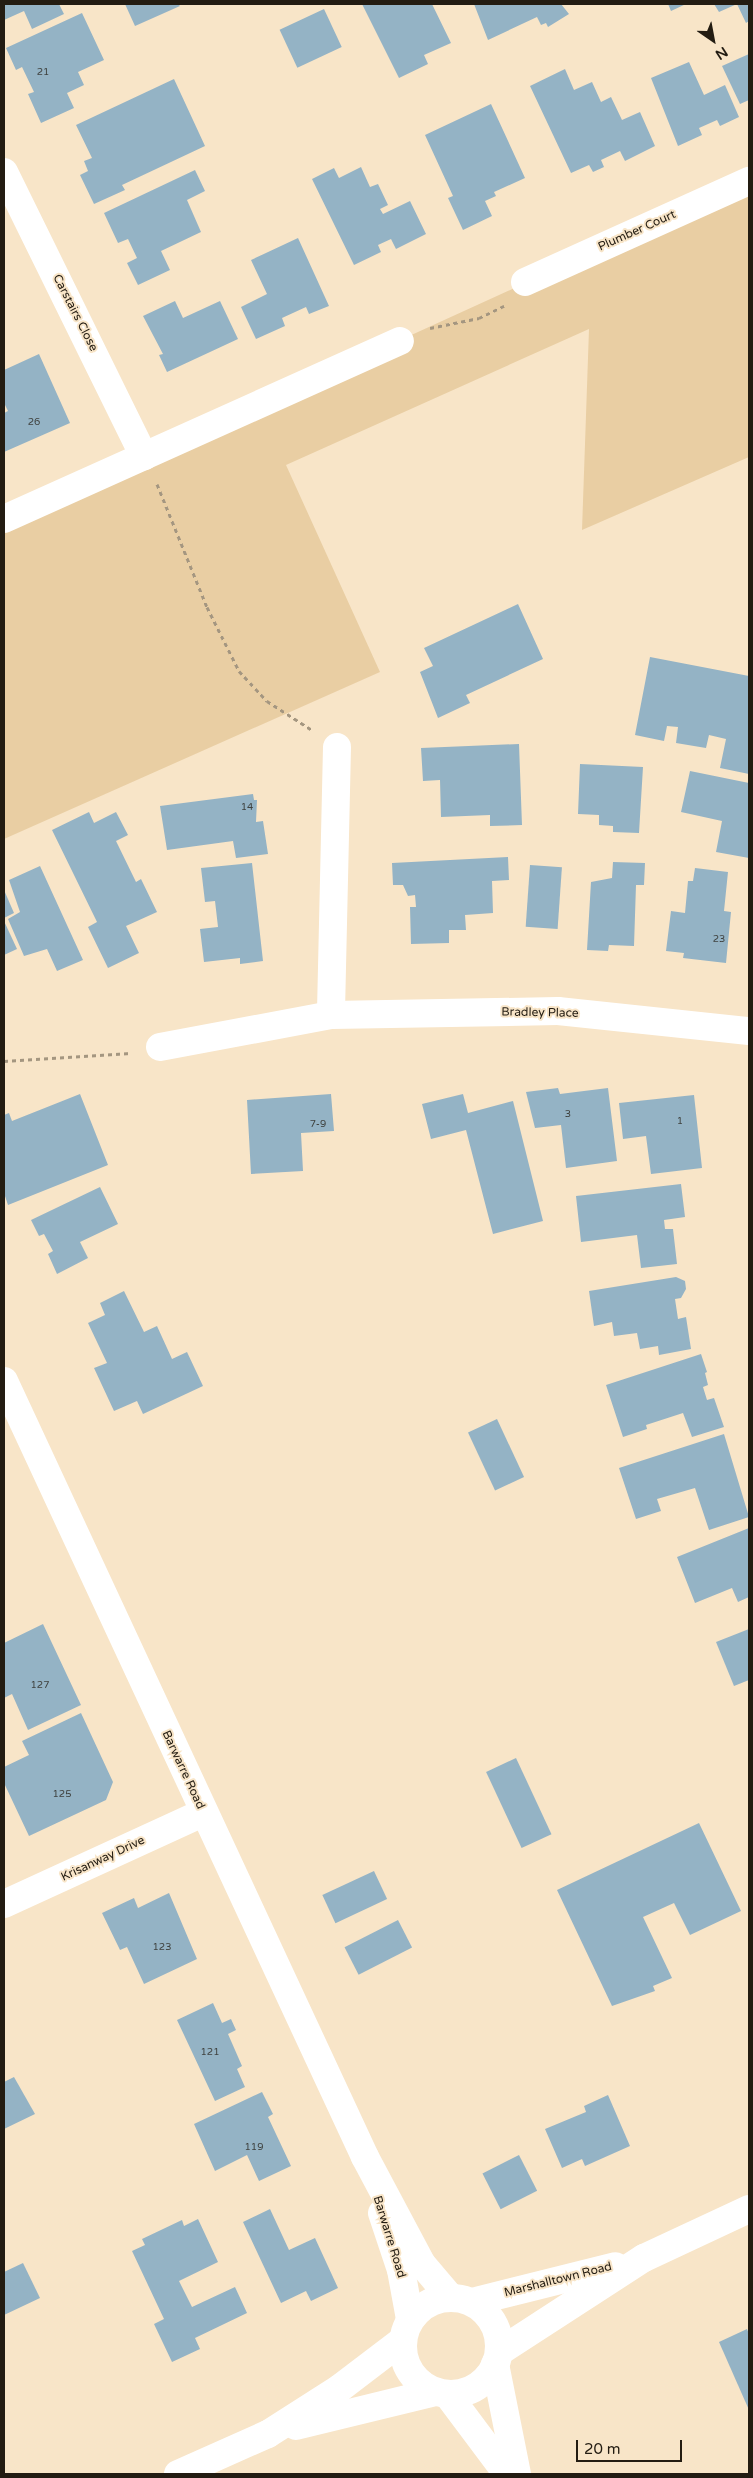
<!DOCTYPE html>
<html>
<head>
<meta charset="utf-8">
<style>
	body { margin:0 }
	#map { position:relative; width:753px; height:2478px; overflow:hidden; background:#f8e5c8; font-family:"Varela Round",sans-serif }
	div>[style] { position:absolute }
	.green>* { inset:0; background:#e9cea3 }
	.building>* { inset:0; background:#94b3c5; transform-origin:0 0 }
	.path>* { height:3px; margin-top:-1.5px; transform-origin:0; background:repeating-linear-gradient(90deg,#a49680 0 4px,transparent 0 8px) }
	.minor>* { height:28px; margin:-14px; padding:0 14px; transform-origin:14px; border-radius:14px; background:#fff }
	.minor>.ring { margin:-14px; padding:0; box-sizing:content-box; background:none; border:28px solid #fff; border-radius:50% }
	span { translate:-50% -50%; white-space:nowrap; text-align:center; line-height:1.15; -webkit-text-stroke:4px #f8e5c8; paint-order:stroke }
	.number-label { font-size:10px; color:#3f423f }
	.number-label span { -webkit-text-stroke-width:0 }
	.street-label { font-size:12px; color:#231c12 }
	.frame { position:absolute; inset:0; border:5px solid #231c12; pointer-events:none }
	.north { position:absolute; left:688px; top:15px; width:50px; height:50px; -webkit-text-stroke:4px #f8e5c8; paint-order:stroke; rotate:147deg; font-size:14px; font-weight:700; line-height:20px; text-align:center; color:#231c12 }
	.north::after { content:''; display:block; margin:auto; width:18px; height:22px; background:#231c12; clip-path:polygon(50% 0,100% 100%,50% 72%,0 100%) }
	.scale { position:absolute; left:576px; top:2440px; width:106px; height:22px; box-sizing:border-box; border:2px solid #231c12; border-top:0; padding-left:6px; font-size:15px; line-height:18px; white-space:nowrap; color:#231c12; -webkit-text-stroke:4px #f8e5c8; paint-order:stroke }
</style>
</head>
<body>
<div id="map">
	<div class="green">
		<i style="clip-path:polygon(749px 181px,749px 457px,582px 530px,589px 329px,286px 465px,380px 672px,4px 839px,4px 514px,258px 405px)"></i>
	</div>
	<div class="building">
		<i style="clip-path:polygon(4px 4px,59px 4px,64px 14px,32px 29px,24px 11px,4px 20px)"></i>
		<i style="clip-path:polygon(125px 4px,178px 4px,180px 6px,135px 26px)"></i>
		<i style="clip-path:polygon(362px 4px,432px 4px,451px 43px,424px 55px,428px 64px,399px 78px)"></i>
		<i style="clip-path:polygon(474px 4px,561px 4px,569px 14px,548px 27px,546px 23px,541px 25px,537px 17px,488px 40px)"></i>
		<i style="clip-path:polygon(668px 4px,686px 4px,671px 11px)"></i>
		<i style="clip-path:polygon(714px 4px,749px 4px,749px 21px,746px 23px,737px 4px,719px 12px)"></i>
		<i style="left:324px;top:9px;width:42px;height:49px;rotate:65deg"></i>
		<i style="clip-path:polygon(82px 13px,104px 60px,78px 72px,84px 85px,67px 93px,74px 108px,41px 123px,28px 94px,34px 92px,22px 67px,16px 70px,6px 48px)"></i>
		<i style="clip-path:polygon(749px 54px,749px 100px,740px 104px,722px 66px)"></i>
		<i style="clip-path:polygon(689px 62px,704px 95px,725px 85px,739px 117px,720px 126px,717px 120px,699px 128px,702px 135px,678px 146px,651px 78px)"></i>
		<i style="clip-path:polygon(565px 69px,574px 90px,592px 82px,601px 102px,611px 97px,622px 120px,640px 112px,655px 146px,625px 161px,620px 151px,601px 160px,604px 167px,593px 172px,589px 165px,571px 173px,530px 86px)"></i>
		<i style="clip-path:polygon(174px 79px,205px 146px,122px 185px,125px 190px,94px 204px,80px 175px,88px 171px,84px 161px,92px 158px,76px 125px)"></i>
		<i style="clip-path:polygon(491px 104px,525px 178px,494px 192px,496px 196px,485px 201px,492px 216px,463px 230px,448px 198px,453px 196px,425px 135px)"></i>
		<i style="clip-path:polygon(361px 167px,370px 187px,378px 184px,388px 205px,380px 209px,383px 214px,410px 201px,426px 234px,396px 249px,391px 239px,378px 245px,381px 252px,354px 265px,312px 179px,334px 168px,339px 178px)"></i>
		<i style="clip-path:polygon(195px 170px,205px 191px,187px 200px,201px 232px,161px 251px,170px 270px,138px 285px,127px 263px,137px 258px,128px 239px,118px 243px,104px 213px)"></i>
		<i style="clip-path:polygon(298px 238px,329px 306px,309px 314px,306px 307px,282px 318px,285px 326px,256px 339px,241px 307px,267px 294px,251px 260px)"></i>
		<i style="clip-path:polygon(175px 301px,183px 318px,220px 301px,238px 339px,167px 372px,159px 355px,163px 354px,143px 316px)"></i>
		<i style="clip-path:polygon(39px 354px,70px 423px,4px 452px,4px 413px,8px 411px,4px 403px,4px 370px)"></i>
		<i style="clip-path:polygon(518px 604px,543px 659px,466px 695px,470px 703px,438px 718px,420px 672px,433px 666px,424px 648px)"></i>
		<i style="clip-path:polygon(650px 657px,749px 676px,749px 774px,720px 768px,726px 739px,709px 735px,706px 748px,676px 743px,678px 727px,667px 726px,664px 741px,635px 735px)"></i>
		<i style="clip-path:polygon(519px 744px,522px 825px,490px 826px,490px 815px,441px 817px,440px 780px,423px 781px,421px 748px)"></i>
		<i style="clip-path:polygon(580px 764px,643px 767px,639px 833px,613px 832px,613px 826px,599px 825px,599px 815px,578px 814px)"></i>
		<i style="clip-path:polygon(690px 771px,749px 783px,749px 858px,716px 852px,722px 821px,681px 812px)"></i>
		<i style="clip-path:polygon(253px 794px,254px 800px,257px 800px,256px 822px,263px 821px,268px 854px,236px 858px,233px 841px,167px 850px,160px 806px)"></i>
		<i style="clip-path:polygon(89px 812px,94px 823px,116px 812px,128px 835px,116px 841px,136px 882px,141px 879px,157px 912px,126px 926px,139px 953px,108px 968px,88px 927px,97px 922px,52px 830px)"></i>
		<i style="clip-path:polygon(508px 857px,509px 880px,492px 881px,493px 913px,465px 915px,466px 930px,449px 930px,449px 943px,411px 944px,410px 907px,416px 907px,415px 895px,408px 896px,403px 885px,393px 885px,392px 863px)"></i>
		<i style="clip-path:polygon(613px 862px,645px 863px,644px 885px,636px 885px,634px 946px,609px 945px,608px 951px,587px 950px,591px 882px,612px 878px)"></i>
		<i style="clip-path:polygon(252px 863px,263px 961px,240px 964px,240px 958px,204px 962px,200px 929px,218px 927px,215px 901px,205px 902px,201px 868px)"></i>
		<i style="left:530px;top:865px;width:32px;height:62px;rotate:4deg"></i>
		<i style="clip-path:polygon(40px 866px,83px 960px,57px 971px,47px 949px,24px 956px,8px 919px,20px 912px,9px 880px)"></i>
		<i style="clip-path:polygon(695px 868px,728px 872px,724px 911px,731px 912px,726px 963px,683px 958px,684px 953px,666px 951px,671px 911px,685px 913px,688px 881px,693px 881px)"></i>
		<i style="clip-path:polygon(4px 890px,14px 913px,4px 918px)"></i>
		<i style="clip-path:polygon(4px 921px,17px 949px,4px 955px)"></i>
		<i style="clip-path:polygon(558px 1088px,560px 1094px,608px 1088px,617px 1161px,566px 1168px,561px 1125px,535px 1128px,526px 1092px)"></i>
		<i style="clip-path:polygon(80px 1094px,108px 1165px,8px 1205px,4px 1193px,4px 1115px,9px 1113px,12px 1121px)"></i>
		<i style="clip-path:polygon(331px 1094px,334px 1131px,301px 1133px,303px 1171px,251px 1174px,247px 1100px)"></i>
		<i style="clip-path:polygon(463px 1094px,468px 1113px,513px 1101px,543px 1221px,493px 1234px,466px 1130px,431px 1139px,422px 1104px)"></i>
		<i style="clip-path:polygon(694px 1095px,702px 1168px,651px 1174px,646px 1136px,623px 1139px,619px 1103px)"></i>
		<i style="clip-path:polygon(681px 1184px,685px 1217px,664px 1220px,665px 1229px,673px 1229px,677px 1264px,641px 1268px,637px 1235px,581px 1242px,576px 1196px)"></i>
		<i style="clip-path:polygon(100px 1187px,118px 1224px,80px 1242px,88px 1258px,57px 1274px,48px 1254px,53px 1251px,44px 1234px,39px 1236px,31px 1220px)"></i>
		<i style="clip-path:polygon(676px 1277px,685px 1281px,686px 1289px,681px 1298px,675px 1299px,678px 1319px,686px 1317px,691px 1349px,659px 1355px,658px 1346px,640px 1349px,637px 1333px,614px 1336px,612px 1322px,594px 1326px,589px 1291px)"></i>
		<i style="clip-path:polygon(124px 1291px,144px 1332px,157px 1326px,172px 1359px,187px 1352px,203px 1386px,143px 1414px,137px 1401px,114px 1411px,94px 1368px,107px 1363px,88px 1323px,105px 1315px,100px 1303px)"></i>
		<i style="clip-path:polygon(701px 1354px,707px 1372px,705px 1373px,708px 1385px,703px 1387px,707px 1400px,714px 1398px,724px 1427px,692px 1437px,683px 1413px,646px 1425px,647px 1429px,623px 1437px,606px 1385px)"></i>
		<i style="left:497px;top:1419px;width:64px;height:32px;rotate:65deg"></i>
		<i style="clip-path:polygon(724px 1434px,749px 1517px,709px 1530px,695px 1488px,657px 1499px,661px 1511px,636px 1519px,619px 1468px)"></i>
		<i style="clip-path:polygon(749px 1528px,749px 1597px,738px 1602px,732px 1588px,695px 1603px,677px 1557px)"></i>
		<i style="clip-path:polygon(43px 1624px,81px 1705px,28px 1730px,12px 1694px,4px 1698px,4px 1643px)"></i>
		<i style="clip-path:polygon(749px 1629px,749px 1680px,734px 1686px,716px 1642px)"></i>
		<i style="clip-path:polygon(81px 1713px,113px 1782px,106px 1800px,29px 1836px,4px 1783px,4px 1767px,29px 1755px,22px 1741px)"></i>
		<i style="left:516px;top:1758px;width:84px;height:33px;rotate:65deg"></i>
		<i style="clip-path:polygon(699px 1823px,741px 1911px,690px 1935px,674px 1903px,643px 1917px,672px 1978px,653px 1986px,655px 1991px,612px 2006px,557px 1890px)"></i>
		<i style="left:374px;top:1871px;width:31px;height:57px;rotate:65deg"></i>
		<i style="clip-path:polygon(169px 1893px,197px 1959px,144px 1984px,127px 1947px,120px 1950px,102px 1913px,134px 1898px,138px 1908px)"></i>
		<i style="left:398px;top:1920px;width:31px;height:60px;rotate:63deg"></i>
		<i style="clip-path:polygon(213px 2003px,222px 2023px,231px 2019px,236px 2030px,228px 2034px,242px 2066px,237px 2069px,245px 2087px,215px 2101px,177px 2020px)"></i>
		<i style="clip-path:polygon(14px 2077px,35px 2114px,4px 2129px,4px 2082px)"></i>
		<i style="clip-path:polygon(262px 2092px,273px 2114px,268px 2117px,291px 2166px,259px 2181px,247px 2155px,215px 2171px,194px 2124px)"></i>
		<i style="clip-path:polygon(608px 2095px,630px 2146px,585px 2166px,582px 2159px,562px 2168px,545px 2129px,586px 2112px,584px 2106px)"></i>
		<i style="left:519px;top:2155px;width:40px;height:41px;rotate:63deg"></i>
		<i style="clip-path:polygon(270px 2209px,289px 2250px,315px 2238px,338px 2288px,311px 2301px,306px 2291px,281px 2303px,243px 2222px)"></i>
		<i style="clip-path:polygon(198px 2219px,218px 2262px,179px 2281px,192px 2307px,235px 2287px,247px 2313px,195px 2338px,200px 2349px,172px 2362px,154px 2324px,164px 2319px,132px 2251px,145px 2245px,142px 2239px,182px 2220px,184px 2226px)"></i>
		<i style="clip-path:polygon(23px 2263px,40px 2298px,4px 2315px,4px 2272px)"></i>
		<i style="clip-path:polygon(747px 2329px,749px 2334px,749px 2410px,719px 2342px)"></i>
	</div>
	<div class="path">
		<i style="left:430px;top:328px;width:50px;rotate:-11.5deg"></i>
		<i style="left:479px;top:318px;width:28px;rotate:-26deg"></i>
		<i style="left:157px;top:484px;width:133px;rotate:67.9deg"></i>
		<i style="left:207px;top:607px;width:72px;rotate:63.4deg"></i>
		<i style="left:239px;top:671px;width:41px;rotate:47deg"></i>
		<i style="left:267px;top:701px;width:54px;rotate:32.8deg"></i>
		<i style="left:4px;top:1061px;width:127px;rotate:-3.6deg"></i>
	</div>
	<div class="minor">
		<i style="left:4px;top:172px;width:317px;rotate:63.8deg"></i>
		<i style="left:525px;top:282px;width:246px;rotate:-24.3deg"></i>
		<i style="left:4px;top:519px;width:434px;rotate:-24.2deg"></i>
		<i style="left:337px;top:747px;width:268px;rotate:91.3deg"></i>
		<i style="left:331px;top:1015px;width:227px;rotate:-1deg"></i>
		<i style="left:558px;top:1011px;width:192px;rotate:6deg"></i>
		<i style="left:160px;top:1047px;width:174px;rotate:-10.6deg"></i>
		<i style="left:4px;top:1381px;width:856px;rotate:65.05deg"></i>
		<i style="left:365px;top:2157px;width:121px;rotate:62deg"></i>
		<i style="left:422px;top:2264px;width:43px;rotate:49.7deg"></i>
		<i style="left:4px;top:1904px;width:219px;rotate:-24.6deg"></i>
		<i style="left:382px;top:2213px;width:60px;rotate:71.6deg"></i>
		<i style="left:401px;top:2270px;width:50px;rotate:79.6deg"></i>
		<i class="ring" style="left:403px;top:2298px;width:68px;height:68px"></i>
		<i style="left:472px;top:2302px;width:148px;rotate:-14deg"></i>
		<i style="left:499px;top:2352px;width:173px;rotate:-33deg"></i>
		<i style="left:644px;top:2258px;width:116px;rotate:-25deg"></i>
		<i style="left:495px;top:2364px;width:112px;rotate:78.7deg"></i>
		<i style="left:448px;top:2395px;width:99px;rotate:53.2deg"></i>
		<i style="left:296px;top:2426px;width:144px;rotate:-13.7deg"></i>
		<i style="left:178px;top:2474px;width:98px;rotate:-24deg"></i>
		<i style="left:268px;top:2434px;width:85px;rotate:-32.6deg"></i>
		<i style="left:340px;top:2388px;width:79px;rotate:-37.3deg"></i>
	</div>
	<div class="number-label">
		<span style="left:43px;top:73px">21</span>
		<span style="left:34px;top:423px">26</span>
		<span style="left:247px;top:808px">14</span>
		<span style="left:719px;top:940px">23</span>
		<span style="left:568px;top:1115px">3</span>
		<span style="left:680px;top:1122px">1</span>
		<span style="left:318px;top:1125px">7-9</span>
		<span style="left:40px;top:1686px">127</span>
		<span style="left:62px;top:1795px">125</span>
		<span style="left:162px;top:1948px">123</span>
		<span style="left:210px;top:2053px">121</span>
		<span style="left:254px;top:2148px">119</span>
	</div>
	<div class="street-label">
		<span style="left:637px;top:231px;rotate:-24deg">Plumber Court</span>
		<span style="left:75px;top:313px;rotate:63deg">Carstairs Close</span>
		<span style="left:540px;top:1013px;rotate:1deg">Bradley Place</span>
		<span style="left:183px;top:1770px;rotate:65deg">Barwarre Road</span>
		<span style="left:103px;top:1859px;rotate:-25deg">Krisanway Drive</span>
		<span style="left:389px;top:2237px;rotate:73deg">Barwarre Road</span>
		<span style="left:558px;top:2280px;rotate:-14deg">Marshalltown Road</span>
	</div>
	<div class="frame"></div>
	<div class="north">N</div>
	<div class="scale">20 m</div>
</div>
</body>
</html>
